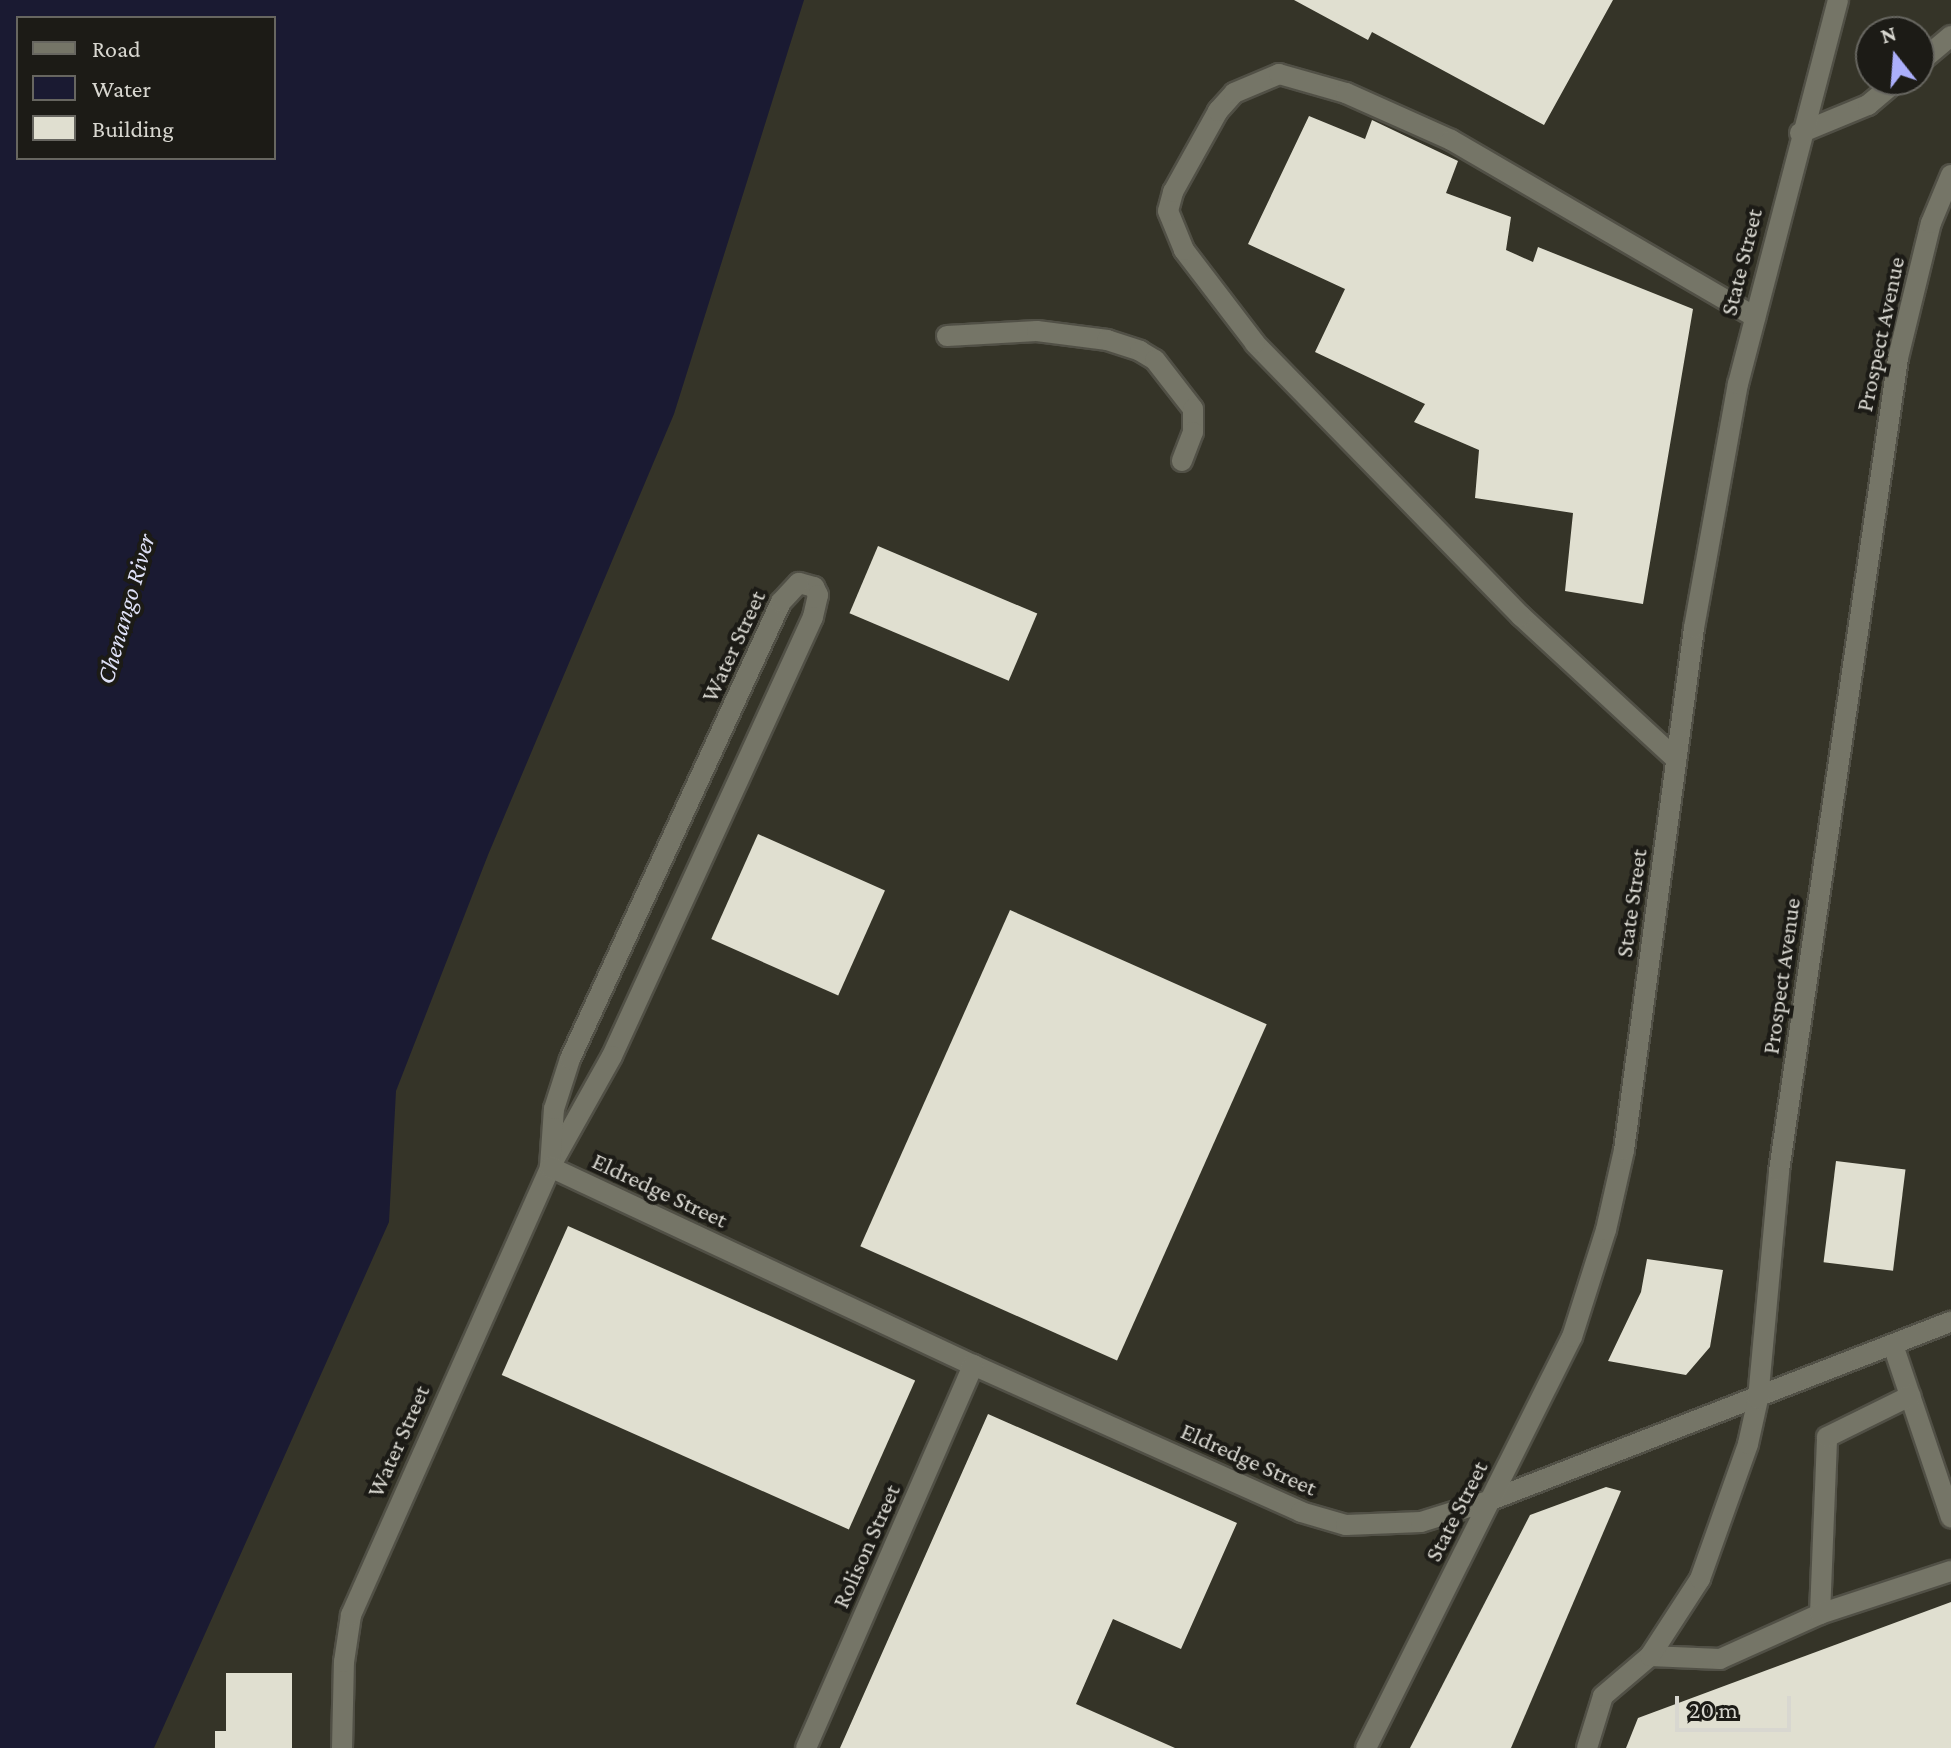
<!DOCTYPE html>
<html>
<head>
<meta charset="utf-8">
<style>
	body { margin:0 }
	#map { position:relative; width:1951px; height:1748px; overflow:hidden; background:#353428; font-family:"Crimson Pro",serif }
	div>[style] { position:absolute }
	.water>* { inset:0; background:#1a1a32 }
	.building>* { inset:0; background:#e0dfd0; transform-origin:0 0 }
	.roads { filter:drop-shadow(2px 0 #515046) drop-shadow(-2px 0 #515046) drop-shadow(0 2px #515046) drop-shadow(0 -2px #515046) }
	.lane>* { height:20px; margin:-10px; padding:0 10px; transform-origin:10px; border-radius:10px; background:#757567 }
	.street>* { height:20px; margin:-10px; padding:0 10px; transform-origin:10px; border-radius:10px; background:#757567 }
	.secondary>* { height:20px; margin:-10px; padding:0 10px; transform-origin:10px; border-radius:10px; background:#757567 }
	span { translate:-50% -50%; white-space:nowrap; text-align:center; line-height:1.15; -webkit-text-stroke:8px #1c1b16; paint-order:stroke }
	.street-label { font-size:24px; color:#d8d7d0 }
	.water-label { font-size:26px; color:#dddff5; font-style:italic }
	.legend { position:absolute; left:16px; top:16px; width:260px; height:144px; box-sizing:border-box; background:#1c1b16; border:2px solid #676660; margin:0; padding:10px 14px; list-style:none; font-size:24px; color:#d8d7d0 }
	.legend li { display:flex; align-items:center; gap:16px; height:40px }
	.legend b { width:40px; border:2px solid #676660 }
	.north { position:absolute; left:1855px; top:16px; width:80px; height:80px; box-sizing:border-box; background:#1c1b16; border:2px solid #676660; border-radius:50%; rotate:343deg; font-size:22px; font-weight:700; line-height:32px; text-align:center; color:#d8d7d0 }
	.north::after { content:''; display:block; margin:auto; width:28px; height:36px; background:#abaffb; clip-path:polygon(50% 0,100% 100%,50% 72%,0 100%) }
	.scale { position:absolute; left:1675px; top:1696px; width:116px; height:36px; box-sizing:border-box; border:4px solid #d8d7d0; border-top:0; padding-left:10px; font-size:24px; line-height:28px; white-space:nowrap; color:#d8d7d0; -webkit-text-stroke:6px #1c1b16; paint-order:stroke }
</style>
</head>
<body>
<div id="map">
	<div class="water">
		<i style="clip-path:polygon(evenodd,0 0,804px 0,674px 414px,488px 855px,396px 1091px,389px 1222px,154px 1748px,0 1748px,0 0,18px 18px,274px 18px,274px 158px,18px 158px,18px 18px)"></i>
	</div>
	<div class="building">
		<i style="clip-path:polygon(1294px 0,1613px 0,1544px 125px,1372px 32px,1368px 40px)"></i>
		<i style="clip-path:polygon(1309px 116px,1365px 139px,1372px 120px,1458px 161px,1446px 193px,1511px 217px,1506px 250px,1533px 262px,1538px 247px,1693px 309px,1643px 604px,1565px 591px,1573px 513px,1475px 498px,1479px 450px,1414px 422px,1425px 404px,1315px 352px,1345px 289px,1248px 244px)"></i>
		<i style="left:878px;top:546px;width:173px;height:73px;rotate:23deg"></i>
		<i style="left:758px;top:834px;width:139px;height:115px;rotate:24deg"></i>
		<i style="left:1010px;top:910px;width:281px;height:368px;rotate:24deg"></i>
		<i style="left:1836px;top:1161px;width:70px;height:102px;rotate:7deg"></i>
		<i style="left:568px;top:1226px;width:380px;height:163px;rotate:24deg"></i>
		<i style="clip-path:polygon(1647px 1259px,1723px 1270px,1710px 1347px,1686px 1375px,1608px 1361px,1641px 1292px)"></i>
		<i style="clip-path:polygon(988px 1414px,1237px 1523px,1181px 1649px,1113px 1619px,1076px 1704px,1175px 1748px,840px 1748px)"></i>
		<i style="clip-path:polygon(1606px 1487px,1621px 1491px,1511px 1748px,1410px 1748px,1530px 1515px)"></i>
		<i style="clip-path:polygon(1951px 1602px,1951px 1748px,1626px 1748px,1638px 1718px)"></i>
		<i style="clip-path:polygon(226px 1673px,292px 1673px,292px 1748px,215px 1748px,215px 1731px,226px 1731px)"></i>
	</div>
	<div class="roads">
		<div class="lane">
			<i style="left:947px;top:336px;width:90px;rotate:-3.2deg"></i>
			<i style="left:1037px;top:331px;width:71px;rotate:7.3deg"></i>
			<i style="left:1107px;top:340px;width:35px;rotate:18deg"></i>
			<i style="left:1140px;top:351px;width:17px;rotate:31deg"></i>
			<i style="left:1155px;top:360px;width:62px;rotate:52.2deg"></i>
			<i style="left:1193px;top:409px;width:23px;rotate:90deg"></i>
			<i style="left:1193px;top:432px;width:31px;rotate:111deg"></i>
			<i style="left:799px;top:583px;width:16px;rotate:15deg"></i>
			<i style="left:814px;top:587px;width:9px;rotate:63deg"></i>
			<i style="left:818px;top:595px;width:23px;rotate:103deg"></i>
			<i style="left:813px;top:617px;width:483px;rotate:114.6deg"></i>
			<i style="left:612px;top:1056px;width:127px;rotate:119.2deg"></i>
			<i style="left:550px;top:1167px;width:58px;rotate:-86.1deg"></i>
			<i style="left:554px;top:1109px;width:52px;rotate:-72.3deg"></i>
			<i style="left:570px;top:1059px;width:503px;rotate:-65.22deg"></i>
			<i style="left:781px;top:602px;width:26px;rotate:-47deg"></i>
			<i style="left:1676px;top:759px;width:211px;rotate:-137.3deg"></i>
			<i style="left:1521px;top:616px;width:381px;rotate:-134.3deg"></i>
			<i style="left:1255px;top:343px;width:117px;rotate:-127.4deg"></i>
			<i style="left:1184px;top:250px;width:42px;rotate:-112.3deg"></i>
			<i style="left:1168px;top:211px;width:20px;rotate:-75deg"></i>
			<i style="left:1173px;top:192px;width:93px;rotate:-60.9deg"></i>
			<i style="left:1218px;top:111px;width:24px;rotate:-48deg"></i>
			<i style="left:1234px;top:93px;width:49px;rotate:-22.9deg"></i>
			<i style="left:1279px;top:74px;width:70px;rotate:15.8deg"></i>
			<i style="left:1346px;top:93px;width:115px;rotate:24.1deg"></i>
			<i style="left:1451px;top:140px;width:352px;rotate:30.2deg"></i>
			<i style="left:1893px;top:1345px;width:182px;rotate:71.4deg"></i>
			<i style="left:1820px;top:1614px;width:177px;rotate:-87.7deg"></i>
			<i style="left:1827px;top:1437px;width:93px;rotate:-26.3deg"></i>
			<i style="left:1650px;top:1656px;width:70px;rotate:2.5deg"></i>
			<i style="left:1720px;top:1659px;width:110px;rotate:-24.2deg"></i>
			<i style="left:1820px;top:1614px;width:138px;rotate:-18.2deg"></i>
		</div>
		<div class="street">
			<i style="left:1919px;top:63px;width:42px;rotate:-40.2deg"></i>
			<i style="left:1800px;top:133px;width:74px;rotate:-22.4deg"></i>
			<i style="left:1868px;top:105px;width:39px;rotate:-40deg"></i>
			<i style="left:342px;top:1748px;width:86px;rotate:-88.7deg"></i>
			<i style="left:344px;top:1662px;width:48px;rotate:-81.5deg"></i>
			<i style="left:351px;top:1615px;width:490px;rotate:-66deg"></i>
			<i style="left:550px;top:1167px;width:467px;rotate:25.1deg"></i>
			<i style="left:973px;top:1365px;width:359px;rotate:24.1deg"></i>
			<i style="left:1301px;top:1512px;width:47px;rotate:16.1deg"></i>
			<i style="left:1346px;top:1525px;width:75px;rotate:-2.3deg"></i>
			<i style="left:1421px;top:1522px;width:73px;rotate:-17.4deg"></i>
			<i style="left:1491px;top:1500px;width:493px;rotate:-21.2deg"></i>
			<i style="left:806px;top:1748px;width:418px;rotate:-66.4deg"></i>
			<i style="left:1587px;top:1748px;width:54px;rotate:-72.9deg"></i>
			<i style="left:1603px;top:1696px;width:62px;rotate:-40.4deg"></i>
			<i style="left:1650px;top:1656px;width:92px;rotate:-57deg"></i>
			<i style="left:1700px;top:1579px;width:143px;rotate:-70.4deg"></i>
			<i style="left:1748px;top:1444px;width:46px;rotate:-77.5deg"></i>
			<i style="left:1758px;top:1399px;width:229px;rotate:-84.7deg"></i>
			<i style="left:1779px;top:1171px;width:822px;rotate:-81.67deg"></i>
			<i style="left:1898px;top:358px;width:139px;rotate:-76.3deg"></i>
			<i style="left:1931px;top:223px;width:52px;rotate:-67.4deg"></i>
		</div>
		<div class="secondary">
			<i style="left:1366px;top:1748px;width:460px;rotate:-63.4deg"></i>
			<i style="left:1572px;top:1337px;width:112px;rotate:-72.4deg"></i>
			<i style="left:1606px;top:1230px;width:82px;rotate:-77.3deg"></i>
			<i style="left:1624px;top:1150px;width:527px;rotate:-82.36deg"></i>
			<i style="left:1694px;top:628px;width:248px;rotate:-79.8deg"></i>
			<i style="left:1738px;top:384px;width:397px;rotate:-75.4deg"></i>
		</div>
	</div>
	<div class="street-label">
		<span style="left:1741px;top:262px;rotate:-76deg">State Street</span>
		<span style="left:1880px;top:334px;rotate:-78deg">Prospect Avenue</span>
		<span style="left:733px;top:646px;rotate:-65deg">Water Street</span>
		<span style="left:1631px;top:903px;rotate:-82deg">State Street</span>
		<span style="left:1781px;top:976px;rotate:-82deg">Prospect Avenue</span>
		<span style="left:660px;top:1190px;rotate:25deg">Eldredge Street</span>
		<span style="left:398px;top:1441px;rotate:-66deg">Water Street</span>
		<span style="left:1249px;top:1459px;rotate:24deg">Eldredge Street</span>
		<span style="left:1456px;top:1511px;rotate:-63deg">State Street</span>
		<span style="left:866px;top:1546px;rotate:-66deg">Rolison Street</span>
	</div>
	<div class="water-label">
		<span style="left:126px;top:609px;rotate:-74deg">Chenango River</span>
	</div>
	<ul class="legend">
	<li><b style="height:10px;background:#757567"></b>Road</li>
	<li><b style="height:22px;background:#1a1a32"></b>Water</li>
	<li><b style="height:22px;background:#e0dfd0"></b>Building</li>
	</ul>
	<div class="north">N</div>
	<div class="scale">20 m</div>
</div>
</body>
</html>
